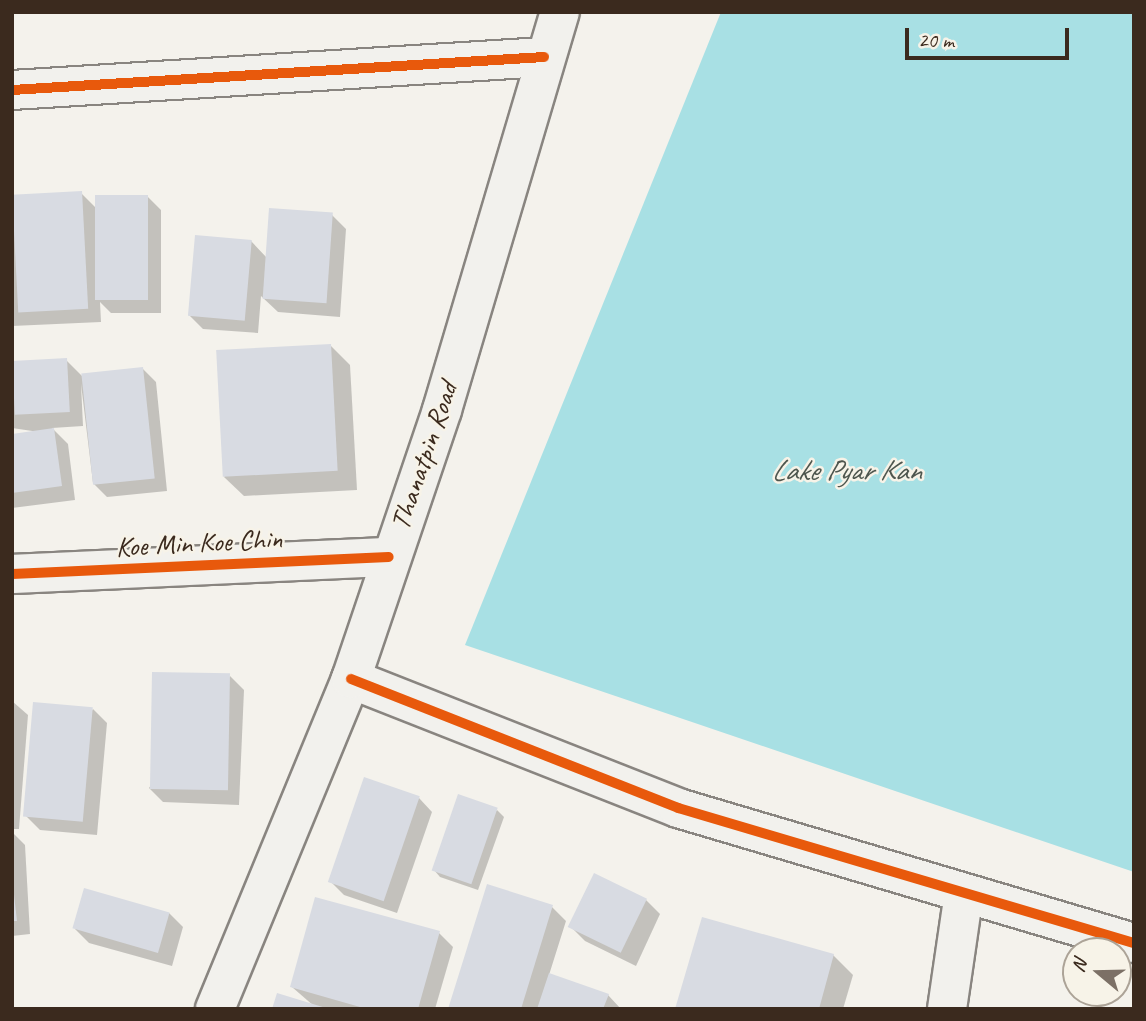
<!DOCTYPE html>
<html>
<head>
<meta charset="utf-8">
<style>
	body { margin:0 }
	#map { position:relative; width:1146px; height:1021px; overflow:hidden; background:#f4f2ec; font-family:Caveat,sans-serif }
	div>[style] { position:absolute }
	.water>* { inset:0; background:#a8e0e4 }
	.shadow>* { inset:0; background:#0003 }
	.building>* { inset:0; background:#d8dbe2; transform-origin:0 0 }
	.roads { filter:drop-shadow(2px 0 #898580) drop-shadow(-2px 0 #898580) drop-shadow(0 2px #898580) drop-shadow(0 -2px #898580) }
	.minor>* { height:38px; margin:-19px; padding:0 19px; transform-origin:19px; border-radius:19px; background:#f2f1ed }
	.major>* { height:38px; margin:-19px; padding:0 19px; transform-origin:19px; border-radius:19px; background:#f2f1ed }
	.cycleway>* { height:10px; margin:-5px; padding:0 5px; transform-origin:5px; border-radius:5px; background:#e8590c }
	span { translate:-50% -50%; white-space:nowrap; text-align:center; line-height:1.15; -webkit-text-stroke:5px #f7f3e8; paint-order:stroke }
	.street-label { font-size:28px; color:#3b2a1e }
	.water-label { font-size:30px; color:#4e564e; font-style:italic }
	.frame { position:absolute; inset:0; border:14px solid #3b2a1e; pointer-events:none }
	.north { position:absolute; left:1062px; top:937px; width:70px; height:70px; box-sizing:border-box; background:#f7f3e8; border:2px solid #aca397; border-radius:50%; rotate:289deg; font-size:19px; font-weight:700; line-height:28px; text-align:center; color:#3b2a1e }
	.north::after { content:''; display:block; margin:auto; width:24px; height:32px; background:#7c7066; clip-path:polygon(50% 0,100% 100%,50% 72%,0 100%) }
	.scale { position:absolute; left:905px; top:28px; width:164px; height:32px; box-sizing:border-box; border:4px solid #3b2a1e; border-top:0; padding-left:9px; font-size:21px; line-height:24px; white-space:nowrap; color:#3b2a1e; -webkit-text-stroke:5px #f7f3e8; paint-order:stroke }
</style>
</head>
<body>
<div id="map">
	<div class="water">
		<i style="clip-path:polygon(721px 12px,1134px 12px,1134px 872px,465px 645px)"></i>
	</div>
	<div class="shadow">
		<i style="clip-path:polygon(81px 193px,97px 209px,147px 196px,161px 210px,161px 313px,111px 313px,100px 302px,101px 322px,12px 326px,12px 197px)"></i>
		<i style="clip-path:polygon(332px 215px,346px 229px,340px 317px,278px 312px,261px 296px,258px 333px,203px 329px,189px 315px,251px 241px,267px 258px)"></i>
		<i style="clip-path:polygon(331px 346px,350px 365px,357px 490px,244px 496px,224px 477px)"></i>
		<i style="clip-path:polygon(66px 360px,83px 377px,142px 368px,156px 382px,167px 491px,107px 497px,93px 483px,81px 384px,83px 426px,52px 428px,68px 444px,75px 500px,12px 508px,12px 436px,39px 432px,12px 428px,12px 364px)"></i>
		<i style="clip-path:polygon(230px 676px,244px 690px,239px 805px,163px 802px,149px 788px)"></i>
		<i style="clip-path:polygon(12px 701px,28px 715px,19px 829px,12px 829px)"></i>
		<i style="clip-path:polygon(93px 709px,107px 723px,97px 835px,40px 830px,26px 816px)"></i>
		<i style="clip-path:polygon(419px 798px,432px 812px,397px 913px,344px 895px,330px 881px)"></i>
		<i style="clip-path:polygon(497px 810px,504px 817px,478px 890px,440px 877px,434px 870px)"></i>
		<i style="clip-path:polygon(12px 832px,25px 845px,30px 934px,12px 936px)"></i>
		<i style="clip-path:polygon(646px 900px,660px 914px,636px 966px,585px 941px,571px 927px)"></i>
		<i style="clip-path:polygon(552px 907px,566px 921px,549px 975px,608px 995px,621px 1009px,450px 1009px)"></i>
		<i style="clip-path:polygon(169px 913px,183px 927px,172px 966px,89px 943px,75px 929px)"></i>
		<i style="clip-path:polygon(439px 933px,453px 947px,435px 1009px,315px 1007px,292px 987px)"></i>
		<i style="clip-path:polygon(833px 955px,853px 975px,843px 1009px,677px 1009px)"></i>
	</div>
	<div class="building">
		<i style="left:82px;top:191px;width:118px;height:70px;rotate:87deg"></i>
		<i style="left:95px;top:195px;width:53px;height:105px"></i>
		<i style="left:269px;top:208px;width:64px;height:91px;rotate:4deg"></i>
		<i style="left:195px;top:235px;width:57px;height:81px;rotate:5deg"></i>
		<i style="left:331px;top:344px;width:127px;height:115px;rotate:87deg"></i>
		<i style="left:67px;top:358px;width:54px;height:55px;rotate:87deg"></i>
		<i style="left:143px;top:367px;width:112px;height:62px;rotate:84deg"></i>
		<i style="clip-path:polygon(54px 428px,62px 486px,12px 493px,12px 434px)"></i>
		<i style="left:152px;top:672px;width:78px;height:117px;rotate:1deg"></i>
		<i style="left:33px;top:702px;width:60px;height:115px;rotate:5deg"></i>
		<i style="left:364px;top:777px;width:59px;height:111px;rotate:19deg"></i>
		<i style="left:458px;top:794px;width:42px;height:81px;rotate:19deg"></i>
		<i style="left:594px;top:873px;width:59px;height:60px;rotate:26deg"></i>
		<i style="clip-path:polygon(12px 877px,17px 921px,12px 921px)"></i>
		<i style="clip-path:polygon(487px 884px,553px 905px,521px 1009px,448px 1009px)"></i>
		<i style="left:84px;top:888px;width:89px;height:42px;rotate:16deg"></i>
		<i style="clip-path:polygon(315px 897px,440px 931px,418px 1009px,367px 1009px,290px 987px)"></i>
		<i style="clip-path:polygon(702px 917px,834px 954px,819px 1009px,675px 1009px)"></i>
		<i style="clip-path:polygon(549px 973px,609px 994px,603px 1009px,537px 1009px)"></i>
		<i style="clip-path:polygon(277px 993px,326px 1008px,326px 1009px,272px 1009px)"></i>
	</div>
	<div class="roads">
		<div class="minor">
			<i style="left:12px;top:90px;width:533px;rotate:-3.55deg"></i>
			<i style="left:12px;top:574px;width:377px;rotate:-2.6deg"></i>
			<i style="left:351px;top:679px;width:352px;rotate:21.5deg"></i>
			<i style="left:678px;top:808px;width:476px;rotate:16.5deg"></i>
			<i style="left:947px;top:1009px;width:117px;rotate:-81.7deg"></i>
		</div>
		<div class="major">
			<i style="left:215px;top:1009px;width:357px;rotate:-67.6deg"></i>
			<i style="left:351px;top:679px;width:284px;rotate:-71.3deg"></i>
			<i style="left:442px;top:410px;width:415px;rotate:-73.5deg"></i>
		</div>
	</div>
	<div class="cycleway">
		<i style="left:12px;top:90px;width:533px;rotate:-3.55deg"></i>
		<i style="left:12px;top:574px;width:377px;rotate:-2.6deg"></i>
		<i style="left:351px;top:679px;width:352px;rotate:21.5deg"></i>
		<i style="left:678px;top:808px;width:476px;rotate:16.5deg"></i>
	</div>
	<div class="street-label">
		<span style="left:424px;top:456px;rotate:-71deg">Thanatpin Road</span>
		<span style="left:199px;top:543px;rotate:-3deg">Koe Min Koe Chin</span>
	</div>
	<div class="water-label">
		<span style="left:846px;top:470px">Lake Pyar Kan</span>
	</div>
	<div class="frame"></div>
	<div class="north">N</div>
	<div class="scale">20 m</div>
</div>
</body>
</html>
